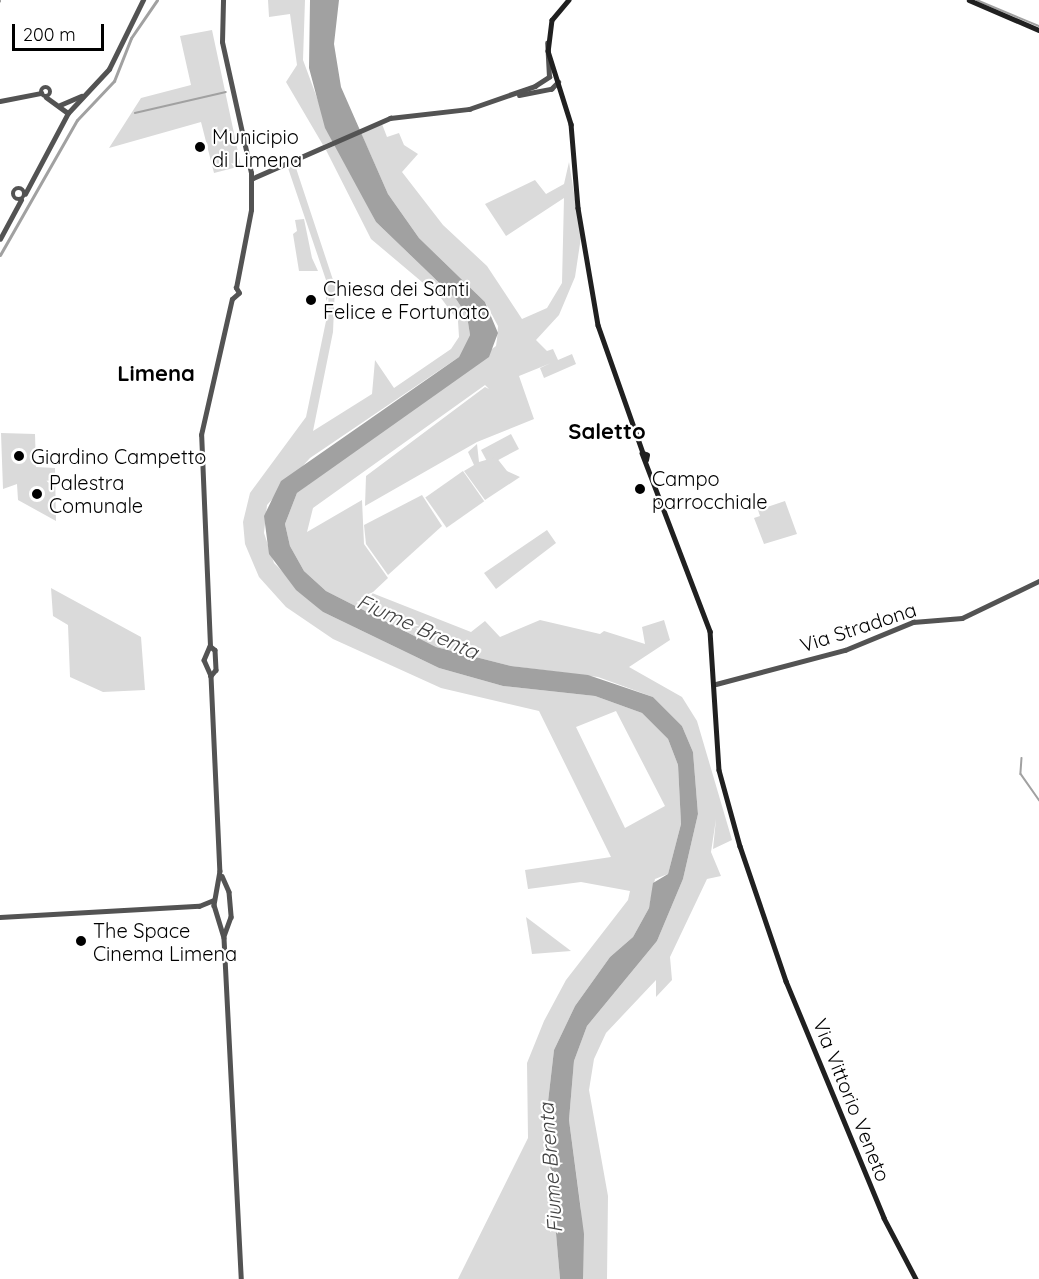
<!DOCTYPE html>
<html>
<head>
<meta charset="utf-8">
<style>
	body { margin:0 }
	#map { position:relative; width:1039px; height:1279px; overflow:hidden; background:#fff; font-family:Quicksand,sans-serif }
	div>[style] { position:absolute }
	.green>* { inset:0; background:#dadada; transform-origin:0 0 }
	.water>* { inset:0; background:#a1a1a1 }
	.stream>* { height:1.5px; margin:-0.75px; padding:0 0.75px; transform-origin:0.75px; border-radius:0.75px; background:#a1a1a1 }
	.canal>* { height:3px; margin:-1.5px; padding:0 1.5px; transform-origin:1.5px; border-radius:1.5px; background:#a1a1a1 }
	.tertiary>* { height:4.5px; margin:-2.25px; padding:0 2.25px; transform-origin:2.25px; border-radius:2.25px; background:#535353 }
	.tertiary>.ring { margin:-2.25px; padding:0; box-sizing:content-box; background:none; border:4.5px solid #535353; border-radius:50% }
	.secondary>* { height:4.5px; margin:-2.25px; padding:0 2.25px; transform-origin:2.25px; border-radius:2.25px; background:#202020 }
	.dots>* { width:16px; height:16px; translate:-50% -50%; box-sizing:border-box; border:3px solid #fff; border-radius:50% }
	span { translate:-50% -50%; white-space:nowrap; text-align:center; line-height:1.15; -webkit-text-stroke:4.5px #fff; paint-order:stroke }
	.poi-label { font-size:20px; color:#000 }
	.left { translate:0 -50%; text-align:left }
	.street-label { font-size:20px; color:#000 }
	.water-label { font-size:21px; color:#424242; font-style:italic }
	.quarter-label { font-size:22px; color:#000; font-weight:700 }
	.scale { position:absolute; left:12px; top:24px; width:92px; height:27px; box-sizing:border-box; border:3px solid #000; border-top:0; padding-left:8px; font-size:18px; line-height:21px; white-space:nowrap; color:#000; -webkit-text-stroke:4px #fff; paint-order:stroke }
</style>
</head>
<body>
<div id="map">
	<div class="green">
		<i style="clip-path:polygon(268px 0,305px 0,303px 60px,333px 141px,323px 145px,286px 82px,297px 65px,290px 14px,269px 17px)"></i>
		<i style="clip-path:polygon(212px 30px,241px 166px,214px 173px,201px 122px,109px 148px,141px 98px,191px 85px,180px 36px)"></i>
		<i style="clip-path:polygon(382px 124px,387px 137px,399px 133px,404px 145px,418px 154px,402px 172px,443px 225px,487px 266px,522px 319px,547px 308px,562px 283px,564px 198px,506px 236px,485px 204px,535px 180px,546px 194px,564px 184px,569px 162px,581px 237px,575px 277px,559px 315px,536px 340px,547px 351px,553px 349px,558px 360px,572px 354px,576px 364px,544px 378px,540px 368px,551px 363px,519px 376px,534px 419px,477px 442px,365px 506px,366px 476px,485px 387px,489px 389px,485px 385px,313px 508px,307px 532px,362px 500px,364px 544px,388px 578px,372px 593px,471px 632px,485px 621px,500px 637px,540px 620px,600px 634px,604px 631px,645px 644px,642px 627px,664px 620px,670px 640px,629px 667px,682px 697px,697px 721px,732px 840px,713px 849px,716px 819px,711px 852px,721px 876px,707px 879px,670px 957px,672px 980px,656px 997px,656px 980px,606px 1033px,594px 1059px,589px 1090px,608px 1196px,607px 1279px,583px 1279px,581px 1210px,569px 1120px,574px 1061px,587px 1026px,657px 941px,683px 879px,698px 814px,693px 752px,682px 726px,653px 697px,598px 677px,511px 666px,436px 647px,326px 591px,304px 571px,290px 546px,285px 524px,297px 493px,496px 346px,497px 339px,498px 326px,485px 302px,419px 238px,388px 194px,361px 133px)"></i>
		<i style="clip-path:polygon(evenodd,337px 144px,376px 222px,456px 299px,467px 316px,470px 335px,459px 357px,310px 458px,267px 505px,264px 533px,274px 563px,323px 612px,439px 668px,503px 686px,595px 696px,642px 713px,668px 739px,678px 765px,681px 824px,668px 874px,655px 879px,649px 908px,633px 937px,610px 957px,575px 1006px,554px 1050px,546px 1119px,560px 1279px,458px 1279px,528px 1138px,527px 1063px,544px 1021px,566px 980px,628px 900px,630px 891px,581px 882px,528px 889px,525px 870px,611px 857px,539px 711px,441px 688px,333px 639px,286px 607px,259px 577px,245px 544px,243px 522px,250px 493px,306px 417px,326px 321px,326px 280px,288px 168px,295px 165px,335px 286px,333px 332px,313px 431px,372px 394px,375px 360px,394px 388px,451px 349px,459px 337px,458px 321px,441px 298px,371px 239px,326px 150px,337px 144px,616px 711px,665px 806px,625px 828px,576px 727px,616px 711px)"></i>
		<i style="clip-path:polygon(304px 219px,312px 258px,318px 271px,299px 271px,293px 234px,297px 231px,295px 220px)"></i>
		<i style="clip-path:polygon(1px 433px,35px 434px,36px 467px,55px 468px,56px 521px,18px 500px,17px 484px,3px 489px)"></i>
		<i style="left:511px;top:434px;width:17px;height:34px;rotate:62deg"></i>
		<i style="clip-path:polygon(477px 444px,479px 462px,496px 457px,507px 471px,520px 477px,485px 500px,464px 471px,474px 465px,468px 452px)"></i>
		<i style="left:463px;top:471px;width:37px;height:46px;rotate:55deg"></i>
		<i style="clip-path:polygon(422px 495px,442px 526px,388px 575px,366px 544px,364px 525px)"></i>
		<i style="clip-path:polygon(785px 501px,797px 534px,764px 544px,754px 518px,760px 516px,758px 510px)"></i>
		<i style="clip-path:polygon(547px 530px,556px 543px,496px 589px,484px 573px)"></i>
		<i style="clip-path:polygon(51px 588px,141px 637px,145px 690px,103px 692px,70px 677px,68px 625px,53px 616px)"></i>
		<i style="clip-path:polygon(526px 917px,538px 926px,571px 951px,532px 954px)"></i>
	</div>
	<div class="water">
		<i style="clip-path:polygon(310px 0,339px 0,334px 44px,341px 87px,388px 194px,419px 238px,485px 302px,498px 333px,489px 357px,297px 493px,285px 524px,290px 546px,304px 571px,326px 591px,436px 647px,511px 666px,588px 675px,653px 697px,682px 726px,693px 752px,698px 814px,683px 879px,657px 941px,587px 1026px,574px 1061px,569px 1120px,584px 1234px,583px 1279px,560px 1279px,546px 1119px,554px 1050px,575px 1006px,610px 957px,633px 937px,649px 908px,653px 883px,668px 874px,681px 824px,678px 765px,668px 739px,642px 713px,595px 696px,503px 686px,439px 668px,323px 612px,296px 590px,269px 554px,264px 516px,281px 481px,459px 357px,470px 335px,467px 316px,456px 299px,376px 222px,325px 128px,309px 68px)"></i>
	</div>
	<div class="stream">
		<i style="left:977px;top:0;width:67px;rotate:22.8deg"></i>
		<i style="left:0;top:2px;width:2px;rotate:-90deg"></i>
		<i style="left:135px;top:113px;width:93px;rotate:-13deg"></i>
		<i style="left:1022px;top:758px;width:16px;rotate:94deg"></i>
		<i style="left:1021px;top:774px;width:32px;rotate:55deg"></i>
	</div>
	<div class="canal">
		<i style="left:0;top:255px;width:155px;rotate:-60.3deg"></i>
		<i style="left:77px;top:120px;width:54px;rotate:-46.5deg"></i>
		<i style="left:114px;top:81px;width:46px;rotate:-68.4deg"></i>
		<i style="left:131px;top:38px;width:46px;rotate:-55.6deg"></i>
	</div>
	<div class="tertiary">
		<i class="ring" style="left:41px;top:87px;width:5.5px;height:5.5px"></i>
		<i style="left:519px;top:95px;width:33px;rotate:-11deg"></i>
		<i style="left:551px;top:89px;width:10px;rotate:-45deg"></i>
		<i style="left:46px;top:97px;width:27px;rotate:36deg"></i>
		<i style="left:0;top:101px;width:42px;rotate:-11deg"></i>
		<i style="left:60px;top:105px;width:23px;rotate:-23deg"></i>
		<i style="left:251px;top:179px;width:152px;rotate:-23.7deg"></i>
		<i style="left:390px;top:118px;width:80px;rotate:-6.5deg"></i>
		<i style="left:469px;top:109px;width:70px;rotate:-19.2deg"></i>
		<i style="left:535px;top:86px;width:17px;rotate:-33deg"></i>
		<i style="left:549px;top:77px;width:34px;rotate:-93deg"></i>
		<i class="ring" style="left:13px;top:188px;width:7.5px;height:7.5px"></i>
		<i style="left:25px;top:194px;width:92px;rotate:-62deg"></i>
		<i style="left:68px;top:113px;width:60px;rotate:-47deg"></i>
		<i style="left:109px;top:69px;width:77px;rotate:-63.8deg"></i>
		<i style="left:0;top:239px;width:44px;rotate:-61.7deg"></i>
		<i style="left:210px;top:646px;width:211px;rotate:-92.4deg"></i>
		<i style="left:201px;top:435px;width:139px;rotate:-77.2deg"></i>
		<i style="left:232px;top:299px;width:9px;rotate:-41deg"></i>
		<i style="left:239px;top:293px;width:6px;rotate:-121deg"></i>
		<i style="left:236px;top:288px;width:79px;rotate:-79.1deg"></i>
		<i style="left:251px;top:210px;width:37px;rotate:-90deg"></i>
		<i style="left:251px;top:173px;width:134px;rotate:-102.5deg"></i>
		<i style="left:222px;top:42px;width:42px;rotate:-88.6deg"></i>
		<i style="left:210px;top:646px;width:15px;rotate:113deg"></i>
		<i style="left:204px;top:660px;width:17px;rotate:66deg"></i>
		<i style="left:210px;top:646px;width:6px;rotate:39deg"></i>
		<i style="left:215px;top:650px;width:20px;rotate:87deg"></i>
		<i style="left:216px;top:670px;width:8px;rotate:130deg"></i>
		<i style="left:211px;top:676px;width:195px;rotate:87.4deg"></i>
		<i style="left:220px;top:871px;width:35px;rotate:100deg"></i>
		<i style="left:214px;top:905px;width:34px;rotate:73deg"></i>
		<i style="left:224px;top:938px;width:341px;rotate:87.1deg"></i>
		<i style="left:716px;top:684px;width:133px;rotate:-14.8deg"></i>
		<i style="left:845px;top:650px;width:74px;rotate:-22.4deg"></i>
		<i style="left:913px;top:622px;width:49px;rotate:-4.7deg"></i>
		<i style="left:962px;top:618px;width:85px;rotate:-25.7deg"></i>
		<i style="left:222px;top:876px;width:17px;rotate:66deg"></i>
		<i style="left:229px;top:892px;width:25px;rotate:85deg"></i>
		<i style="left:231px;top:917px;width:20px;rotate:110deg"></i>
		<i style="left:0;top:917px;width:199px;rotate:-3.2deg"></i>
		<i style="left:199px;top:906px;width:16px;rotate:-22deg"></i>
	</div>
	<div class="secondary">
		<i style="left:569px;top:0;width:26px;rotate:130deg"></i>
		<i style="left:552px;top:20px;width:31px;rotate:97deg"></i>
		<i style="left:548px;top:51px;width:77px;rotate:72.5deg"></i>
		<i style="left:571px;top:124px;width:84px;rotate:85.2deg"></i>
		<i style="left:578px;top:208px;width:119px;rotate:80.3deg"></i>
		<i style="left:598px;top:325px;width:136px;rotate:70.6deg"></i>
		<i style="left:969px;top:0;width:76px;rotate:23.2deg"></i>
		<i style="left:646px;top:460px;width:5px;rotate:-79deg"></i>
		<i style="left:647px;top:455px;width:5px;rotate:-158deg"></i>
		<i style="left:642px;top:453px;width:191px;rotate:69.1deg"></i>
		<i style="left:710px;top:631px;width:139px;rotate:86.3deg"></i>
		<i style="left:719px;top:770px;width:79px;rotate:74.6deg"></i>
		<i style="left:740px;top:846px;width:143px;rotate:71.2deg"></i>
		<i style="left:786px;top:981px;width:256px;rotate:67.5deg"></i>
		<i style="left:884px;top:1218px;width:69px;rotate:62.3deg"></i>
	</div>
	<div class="dots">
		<i style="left:200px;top:147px;background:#000"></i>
		<i style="left:311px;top:300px;background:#000"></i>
		<i style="left:19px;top:456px;background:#000"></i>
		<i style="left:640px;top:489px;background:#000"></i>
		<i style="left:37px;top:494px;background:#000"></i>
		<i style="left:81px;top:941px;background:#000"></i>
	</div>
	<div class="poi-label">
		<span class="left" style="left:212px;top:148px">Municipio<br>di Limena</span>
		<span class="left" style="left:323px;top:300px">Chiesa dei Santi<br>Felice e Fortunato</span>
		<span class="left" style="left:31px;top:456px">Giardino Campetto</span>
		<span class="left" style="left:652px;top:490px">Campo<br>parrocchiale</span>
		<span class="left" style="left:49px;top:494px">Palestra<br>Comunale</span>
		<span class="left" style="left:93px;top:942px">The Space<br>Cinema Limena</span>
	</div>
	<div class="street-label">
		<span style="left:858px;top:627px;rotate:-18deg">Via Stradona</span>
		<span style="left:852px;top:1100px;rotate:68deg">Via Vittorio Veneto</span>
	</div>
	<div class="water-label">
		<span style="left:418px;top:626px;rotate:24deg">Fiume Brenta</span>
		<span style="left:550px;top:1168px;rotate:-94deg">Fiume Brenta</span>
	</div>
	<div class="quarter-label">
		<span style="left:156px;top:374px">Limena</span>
		<span style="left:607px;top:432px">Saletto</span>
	</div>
	<div class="scale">200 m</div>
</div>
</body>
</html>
